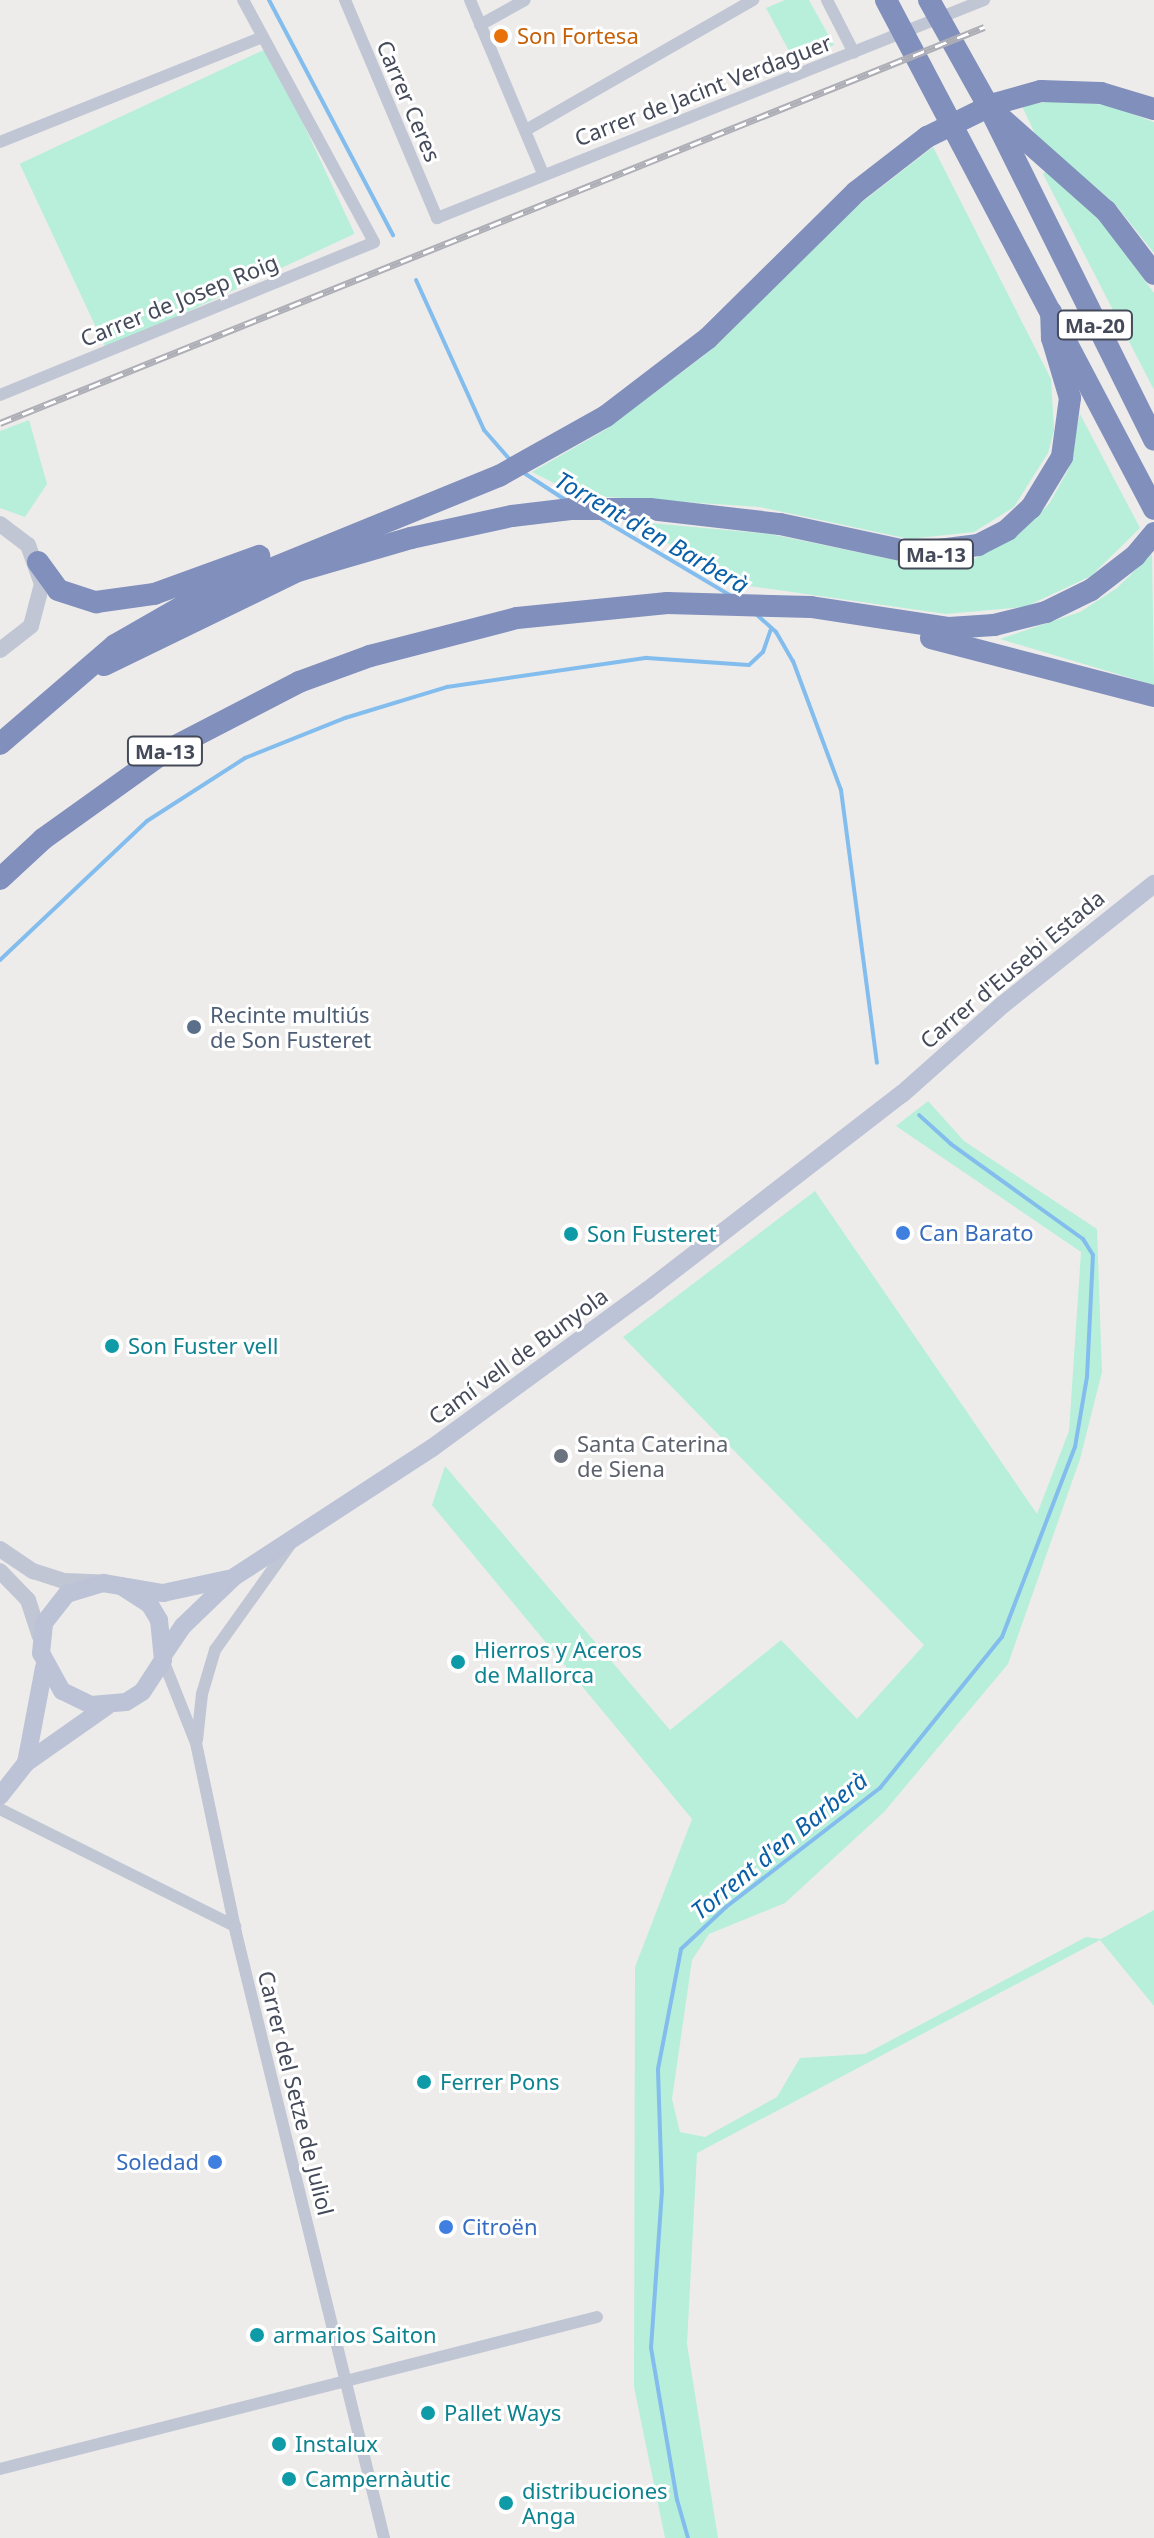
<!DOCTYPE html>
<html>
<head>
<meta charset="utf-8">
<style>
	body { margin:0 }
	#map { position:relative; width:1154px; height:2538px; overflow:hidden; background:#eeeceb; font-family:"Noto Sans",sans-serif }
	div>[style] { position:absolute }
	.green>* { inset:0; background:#b7efda; transform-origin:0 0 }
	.stream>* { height:4px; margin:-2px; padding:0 2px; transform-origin:2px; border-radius:2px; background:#83bded }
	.minor>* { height:12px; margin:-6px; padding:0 6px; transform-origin:6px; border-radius:6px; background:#c1c6d4 }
	.tertiary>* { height:16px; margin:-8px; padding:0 8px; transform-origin:8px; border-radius:8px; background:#c1c6d4 }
	.secondary>* { height:18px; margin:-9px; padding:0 9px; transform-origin:9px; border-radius:9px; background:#bdc3d6 }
	.motorway>* { height:22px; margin:-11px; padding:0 11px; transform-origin:11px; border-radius:11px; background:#818fbc }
	.rail>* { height:7px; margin-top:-3.5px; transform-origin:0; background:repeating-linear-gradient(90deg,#fff 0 12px,#adaeb6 0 24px); box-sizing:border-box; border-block:2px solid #adaeb6 }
	.dots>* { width:22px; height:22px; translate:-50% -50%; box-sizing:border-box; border:4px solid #fff; border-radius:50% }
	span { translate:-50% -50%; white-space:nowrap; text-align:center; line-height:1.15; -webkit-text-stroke:6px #fff; paint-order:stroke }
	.shield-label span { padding:2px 6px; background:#fff; border:2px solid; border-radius:6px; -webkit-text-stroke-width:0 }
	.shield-label { font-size:20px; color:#444a59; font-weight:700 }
	.food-label { font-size:22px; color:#c56008 }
	.left { translate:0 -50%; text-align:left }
	.street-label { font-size:22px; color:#444a59 }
	.service-label { font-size:22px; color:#4e5e75 }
	.shop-label { font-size:22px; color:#366cbe }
	.right { translate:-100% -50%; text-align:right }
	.culture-label { font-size:22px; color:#0d838f }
	.worship-label { font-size:22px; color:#5b616d }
	.water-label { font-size:24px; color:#095fa7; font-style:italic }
</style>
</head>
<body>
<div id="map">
	<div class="green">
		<i style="clip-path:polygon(785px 0,809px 0,834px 45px,815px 54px,789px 51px,766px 8px)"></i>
		<i style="left:268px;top:48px;width:205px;height:274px;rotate:65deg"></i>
		<i style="clip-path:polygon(1051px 101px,1108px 105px,1154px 122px,1154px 253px,1115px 204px,1036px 136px,1022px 106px)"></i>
		<i style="clip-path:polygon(933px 147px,1051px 379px,1054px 430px,1048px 453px,1014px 507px,974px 532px,909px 539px,760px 507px,578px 495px,532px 472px,605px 430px,702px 357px,853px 209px)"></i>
		<i style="clip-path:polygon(1047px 170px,1088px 204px,1154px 293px,1154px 390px,1043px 174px)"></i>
		<i style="clip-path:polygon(1080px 414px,1140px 528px,1091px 576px,1025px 607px,946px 614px,742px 585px,628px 521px,770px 534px,915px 564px,974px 559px,1020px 533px,1049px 504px,1068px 470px)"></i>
		<i style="clip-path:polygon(29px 420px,47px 484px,25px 517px,0 508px,0 431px)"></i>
		<i style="clip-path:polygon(1152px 554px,1154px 685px,1000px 639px,1080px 612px,1117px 588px)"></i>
		<i style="clip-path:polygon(928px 1101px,964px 1141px,1097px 1229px,1102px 1372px,1080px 1459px,1008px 1664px,884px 1812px,785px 1903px,709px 1934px,692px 1960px,672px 2099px,680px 2132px,705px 2137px,777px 2097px,800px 2058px,865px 2054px,1086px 1937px,1101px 1939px,1154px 1910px,1154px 2006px,1100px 1940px,697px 2153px,687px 2344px,718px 2538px,665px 2538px,634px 2387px,635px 1967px,692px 1819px,432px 1505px,445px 1466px,670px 1730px,781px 1640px,857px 1719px,924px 1645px,623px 1337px,815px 1191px,1037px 1514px,1069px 1431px,1081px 1252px,896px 1126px)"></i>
	</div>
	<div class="stream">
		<i style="left:269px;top:0;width:266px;rotate:62.2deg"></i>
		<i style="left:416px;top:280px;width:165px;rotate:65.6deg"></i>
		<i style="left:484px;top:430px;width:43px;rotate:48.8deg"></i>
		<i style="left:521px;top:471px;width:55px;rotate:33.1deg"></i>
		<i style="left:600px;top:518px;width:155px;rotate:30.7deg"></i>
		<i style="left:756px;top:614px;width:27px;rotate:42deg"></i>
		<i style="left:776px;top:632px;width:34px;rotate:60deg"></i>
		<i style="left:793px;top:661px;width:138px;rotate:69.6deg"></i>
		<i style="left:841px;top:790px;width:275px;rotate:82.5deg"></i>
		<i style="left:0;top:960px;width:202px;rotate:-43.4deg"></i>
		<i style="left:147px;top:821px;width:117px;rotate:-32.7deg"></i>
		<i style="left:245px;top:758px;width:108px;rotate:-21.8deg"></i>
		<i style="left:345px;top:718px;width:107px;rotate:-16.9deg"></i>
		<i style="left:447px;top:687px;width:202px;rotate:-8.3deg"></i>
		<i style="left:647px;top:658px;width:102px;rotate:3.9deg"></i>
		<i style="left:749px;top:665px;width:19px;rotate:-43deg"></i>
		<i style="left:763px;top:652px;width:24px;rotate:-71deg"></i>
		<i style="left:688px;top:2538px;width:40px;rotate:-106deg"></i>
		<i style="left:677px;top:2500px;width:154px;rotate:-99.7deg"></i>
		<i style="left:651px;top:2348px;width:157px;rotate:-86deg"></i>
		<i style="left:662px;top:2191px;width:122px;rotate:-91.9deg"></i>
		<i style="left:658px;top:2069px;width:122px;rotate:-79.1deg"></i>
		<i style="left:681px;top:1949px;width:62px;rotate:-43deg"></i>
		<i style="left:726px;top:1907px;width:195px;rotate:-37.7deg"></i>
		<i style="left:880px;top:1788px;width:194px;rotate:-51.1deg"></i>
		<i style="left:1002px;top:1637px;width:204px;rotate:-69deg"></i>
		<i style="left:1075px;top:1447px;width:71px;rotate:-80.3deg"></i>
		<i style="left:1087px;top:1377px;width:122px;rotate:-87.2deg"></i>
		<i style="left:1093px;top:1255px;width:19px;rotate:-122deg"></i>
		<i style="left:1083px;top:1239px;width:163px;rotate:-144.3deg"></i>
		<i style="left:951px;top:1144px;width:43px;rotate:-137.8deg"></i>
	</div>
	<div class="minor">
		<i style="left:345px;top:0;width:237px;rotate:67.1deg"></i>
		<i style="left:437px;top:218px;width:589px;rotate:-21.73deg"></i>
		<i style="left:470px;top:0;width:189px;rotate:67.2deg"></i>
		<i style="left:827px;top:0;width:59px;rotate:63deg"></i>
		<i style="left:480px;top:25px;width:51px;rotate:-29.1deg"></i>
		<i style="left:526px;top:130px;width:262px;rotate:-29.8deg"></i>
		<i style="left:0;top:142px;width:283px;rotate:-21.8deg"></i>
		<i style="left:0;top:395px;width:404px;rotate:-22.2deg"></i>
		<i style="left:374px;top:242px;width:275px;rotate:-118.4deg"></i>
		<i style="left:163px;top:1660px;width:89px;rotate:68.3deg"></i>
		<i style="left:196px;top:1743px;width:194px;rotate:78.1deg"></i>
		<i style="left:236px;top:1933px;width:623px;rotate:76.25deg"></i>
		<i style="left:197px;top:1740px;width:46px;rotate:-83.8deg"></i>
		<i style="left:202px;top:1694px;width:46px;rotate:-73.5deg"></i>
		<i style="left:215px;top:1650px;width:129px;rotate:-54.5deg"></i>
		<i style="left:0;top:1809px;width:263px;rotate:26.5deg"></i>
		<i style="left:0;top:2469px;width:616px;rotate:-14.28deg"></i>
	</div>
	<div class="tertiary">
		<i style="left:0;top:524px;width:35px;rotate:37deg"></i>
		<i style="left:28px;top:545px;width:41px;rotate:70.3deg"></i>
		<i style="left:42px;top:584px;width:43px;rotate:104.7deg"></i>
		<i style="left:31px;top:626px;width:39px;rotate:142deg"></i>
		<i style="left:0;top:1549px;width:40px;rotate:34deg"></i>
		<i style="left:33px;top:1571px;width:33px;rotate:18deg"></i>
		<i style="left:64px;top:1581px;width:33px;rotate:2deg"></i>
		<i style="left:0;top:1571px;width:40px;rotate:46deg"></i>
		<i style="left:28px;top:1600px;width:38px;rotate:72deg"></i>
	</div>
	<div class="secondary">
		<i style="left:121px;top:1586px;width:35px;rotate:33deg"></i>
		<i style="left:150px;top:1605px;width:17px;rotate:59deg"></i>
		<i style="left:159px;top:1620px;width:40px;rotate:84.3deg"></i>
		<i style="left:163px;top:1660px;width:38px;rotate:123deg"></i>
		<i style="left:142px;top:1692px;width:19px;rotate:148deg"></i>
		<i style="left:126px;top:1702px;width:35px;rotate:175deg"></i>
		<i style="left:91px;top:1705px;width:32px;rotate:-154deg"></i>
		<i style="left:62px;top:1691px;width:43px;rotate:-118.9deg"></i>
		<i style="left:41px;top:1653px;width:30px;rotate:-84deg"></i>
		<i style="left:44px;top:1623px;width:37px;rotate:-52deg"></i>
		<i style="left:67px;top:1594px;width:38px;rotate:-17deg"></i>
		<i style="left:103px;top:1583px;width:61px;rotate:9.5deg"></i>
		<i style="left:163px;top:1593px;width:66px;rotate:-12.3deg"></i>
		<i style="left:164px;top:1654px;width:34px;rotate:-56deg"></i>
		<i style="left:183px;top:1626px;width:71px;rotate:-43.9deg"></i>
		<i style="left:234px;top:1577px;width:236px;rotate:-33.1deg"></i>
		<i style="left:432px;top:1448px;width:268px;rotate:-36.2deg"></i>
		<i style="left:648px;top:1290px;width:321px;rotate:-37.7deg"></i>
		<i style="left:902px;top:1094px;width:132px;rotate:-41.6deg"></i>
		<i style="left:1001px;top:1006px;width:196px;rotate:-38.6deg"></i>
		<i style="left:26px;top:1763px;width:97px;rotate:-79.3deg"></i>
		<i style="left:0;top:1796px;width:42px;rotate:-51.8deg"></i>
		<i style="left:26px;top:1763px;width:99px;rotate:-35.1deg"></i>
	</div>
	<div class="motorway">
		<i style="left:886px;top:0;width:575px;rotate:62.23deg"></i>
		<i style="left:929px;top:0;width:125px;rotate:60.8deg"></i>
		<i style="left:990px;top:109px;width:369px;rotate:63.6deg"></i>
		<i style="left:991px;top:109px;width:154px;rotate:41.6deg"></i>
		<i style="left:1106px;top:211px;width:79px;rotate:52.7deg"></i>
		<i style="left:38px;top:562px;width:34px;rotate:54deg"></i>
		<i style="left:58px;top:590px;width:40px;rotate:18deg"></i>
		<i style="left:96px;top:602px;width:59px;rotate:-7.9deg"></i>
		<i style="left:154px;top:594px;width:112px;rotate:-19.9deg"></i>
		<i style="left:931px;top:638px;width:230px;rotate:14.6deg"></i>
		<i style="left:104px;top:665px;width:216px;rotate:-25.9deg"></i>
		<i style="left:298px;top:571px;width:118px;rotate:-16.3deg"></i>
		<i style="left:411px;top:538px;width:103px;rotate:-12.3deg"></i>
		<i style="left:512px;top:516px;width:59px;rotate:-6.8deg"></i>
		<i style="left:571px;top:509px;width:79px"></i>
		<i style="left:650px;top:509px;width:131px;rotate:6.6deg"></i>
		<i style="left:780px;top:524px;width:138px;rotate:12.1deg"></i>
		<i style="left:915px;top:553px;width:64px;rotate:-7.2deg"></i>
		<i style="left:978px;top:545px;width:33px;rotate:-27deg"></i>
		<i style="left:1007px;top:530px;width:33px;rotate:-43deg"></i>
		<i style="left:1031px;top:508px;width:60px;rotate:-58.7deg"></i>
		<i style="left:1062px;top:457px;width:60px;rotate:-82.3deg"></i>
		<i style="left:1070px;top:398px;width:63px;rotate:-106.7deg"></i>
		<i style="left:1052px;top:338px;width:26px;rotate:-92deg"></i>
		<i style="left:0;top:744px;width:152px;rotate:-40.7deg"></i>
		<i style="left:115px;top:645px;width:86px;rotate:-29.8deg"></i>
		<i style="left:190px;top:602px;width:334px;rotate:-22.2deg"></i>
		<i style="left:499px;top:476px;width:123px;rotate:-29.3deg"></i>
		<i style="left:606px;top:416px;width:128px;rotate:-37.4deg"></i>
		<i style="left:708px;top:338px;width:208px;rotate:-44.6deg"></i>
		<i style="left:856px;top:192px;width:90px;rotate:-37.8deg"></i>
		<i style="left:927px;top:137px;width:75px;rotate:-26.2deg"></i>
		<i style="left:994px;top:104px;width:49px;rotate:-15.5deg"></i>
		<i style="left:1041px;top:91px;width:60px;rotate:1.9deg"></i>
		<i style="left:1101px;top:93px;width:55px;rotate:16.8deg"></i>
		<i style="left:0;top:879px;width:59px;rotate:-42.9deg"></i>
		<i style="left:43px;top:839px;width:151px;rotate:-35.6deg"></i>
		<i style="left:166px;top:751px;width:150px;rotate:-27.4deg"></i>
		<i style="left:299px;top:682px;width:76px;rotate:-20.1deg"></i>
		<i style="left:370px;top:656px;width:152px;rotate:-14.5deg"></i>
		<i style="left:517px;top:618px;width:151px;rotate:-5.7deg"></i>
		<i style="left:667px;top:603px;width:144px;rotate:1.6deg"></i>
		<i style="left:811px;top:607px;width:140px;rotate:8.7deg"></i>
		<i style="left:949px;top:628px;width:45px;rotate:-3.8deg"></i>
		<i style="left:994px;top:625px;width:54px;rotate:-14deg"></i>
		<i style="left:1046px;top:612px;width:50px;rotate:-26.1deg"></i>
		<i style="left:1091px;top:590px;width:56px;rotate:-37.7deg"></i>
		<i style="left:1135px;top:556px;width:30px;rotate:-50deg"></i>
	</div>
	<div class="rail">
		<i style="left:0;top:423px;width:1061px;rotate:-21.92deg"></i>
	</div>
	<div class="dots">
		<i style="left:501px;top:36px;background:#e8710a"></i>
		<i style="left:194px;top:1027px;background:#5c6f8a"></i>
		<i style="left:903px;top:1233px;background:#3f7fe0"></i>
		<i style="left:571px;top:1234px;background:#0f9aa8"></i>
		<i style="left:112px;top:1346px;background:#0f9aa8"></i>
		<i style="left:561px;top:1456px;background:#6b7280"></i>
		<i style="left:458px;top:1662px;background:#0f9aa8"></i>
		<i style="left:424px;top:2082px;background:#0f9aa8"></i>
		<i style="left:215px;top:2162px;background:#3f7fe0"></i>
		<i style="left:446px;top:2227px;background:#3f7fe0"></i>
		<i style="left:257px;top:2335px;background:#0f9aa8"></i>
		<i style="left:428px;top:2413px;background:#0f9aa8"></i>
		<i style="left:279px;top:2444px;background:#0f9aa8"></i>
		<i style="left:289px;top:2479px;background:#0f9aa8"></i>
		<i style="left:506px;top:2503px;background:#0f9aa8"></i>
	</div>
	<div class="shield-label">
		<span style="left:1095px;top:325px">Ma-20</span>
		<span style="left:936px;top:554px">Ma-13</span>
		<span style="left:165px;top:751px">Ma-13</span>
	</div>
	<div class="food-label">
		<span class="left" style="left:517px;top:36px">Son Fortesa</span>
	</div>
	<div class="street-label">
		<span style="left:703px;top:90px;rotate:-21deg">Carrer de Jacint Verdaguer</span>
		<span style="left:409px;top:101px;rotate:67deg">Carrer Ceres</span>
		<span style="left:179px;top:300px;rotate:-22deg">Carrer de Josep Roig</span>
		<span style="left:1012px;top:969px;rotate:-40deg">Carrer d'Eusebi Estada</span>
		<span style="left:518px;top:1356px;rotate:-36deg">Camí vell de Bunyola</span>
		<span style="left:296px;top:2093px;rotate:76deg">Carrer del Setze de Juliol</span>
	</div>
	<div class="service-label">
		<span class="left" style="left:210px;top:1027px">Recinte multiús<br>de Son Fusteret</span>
	</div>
	<div class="shop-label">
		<span class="left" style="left:919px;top:1233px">Can Barato</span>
		<span class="right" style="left:199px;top:2162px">Soledad</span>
		<span class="left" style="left:462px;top:2227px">Citroën</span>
	</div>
	<div class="culture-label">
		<span class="left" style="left:587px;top:1234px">Son Fusteret</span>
		<span class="left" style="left:128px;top:1346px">Son Fuster vell</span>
		<span class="left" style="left:474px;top:1662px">Hierros y Aceros<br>de Mallorca</span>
		<span class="left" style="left:440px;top:2082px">Ferrer Pons</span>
		<span class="left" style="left:273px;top:2335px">armarios Saiton</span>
		<span class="left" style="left:444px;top:2413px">Pallet Ways</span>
		<span class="left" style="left:295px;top:2444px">Instalux</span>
		<span class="left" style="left:305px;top:2479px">Campernàutic</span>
		<span class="left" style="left:522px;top:2503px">distribuciones<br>Anga</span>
	</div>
	<div class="worship-label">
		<span class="left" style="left:577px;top:1456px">Santa Caterina<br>de Siena</span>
	</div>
	<div class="water-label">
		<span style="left:652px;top:532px;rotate:30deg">Torrent d'en Barberà</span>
		<span style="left:779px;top:1845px;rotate:-39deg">Torrent d'en Barberà</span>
	</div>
</div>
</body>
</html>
